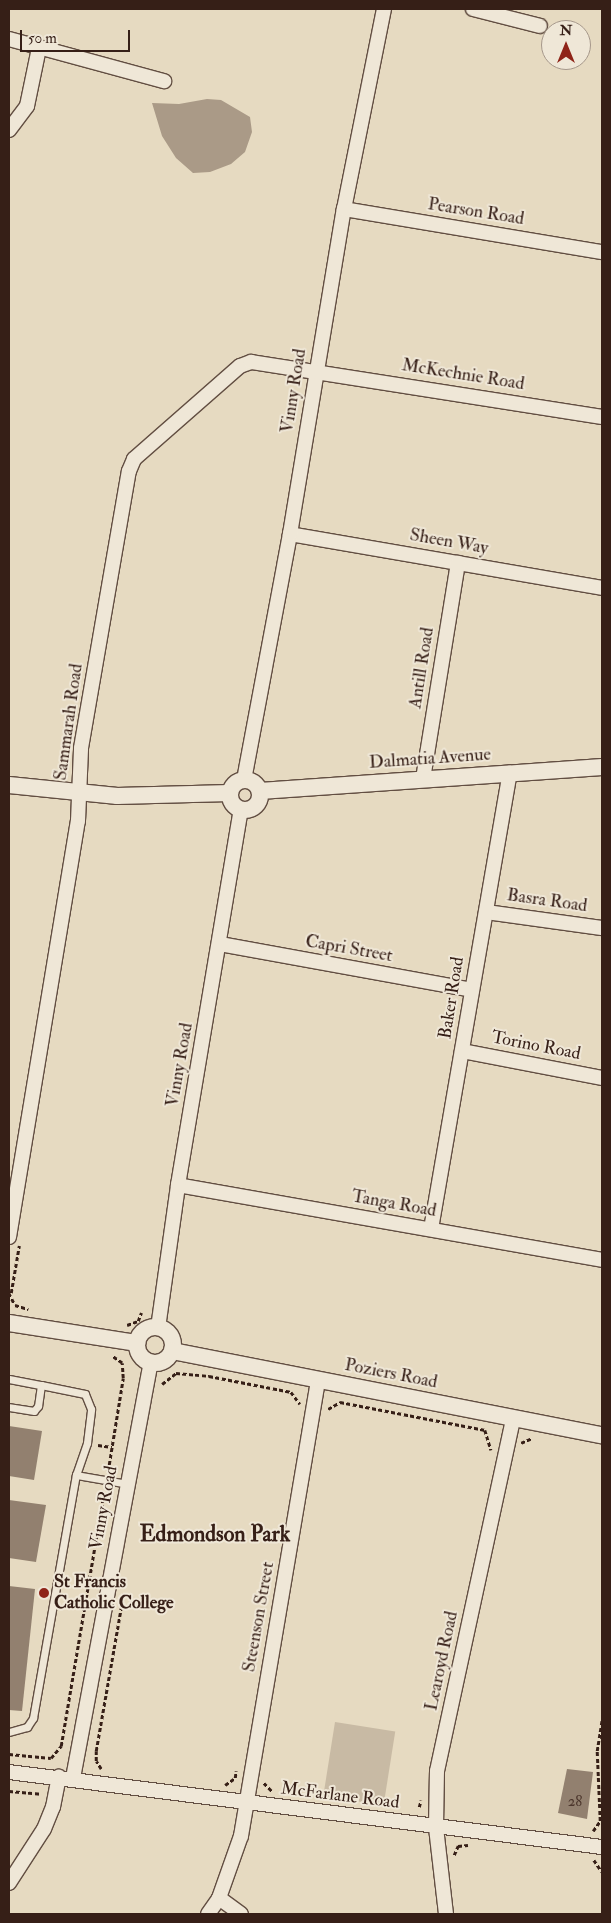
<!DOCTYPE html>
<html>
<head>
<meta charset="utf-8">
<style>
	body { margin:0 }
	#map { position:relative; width:611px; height:1923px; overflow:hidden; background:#e6dac1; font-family:"IM FELL Double Pica",serif }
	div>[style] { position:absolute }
	.green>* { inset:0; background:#c8baa4; transform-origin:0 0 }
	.water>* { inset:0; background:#aa9a87 }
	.building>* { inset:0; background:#92806f }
	.path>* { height:2.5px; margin-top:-1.25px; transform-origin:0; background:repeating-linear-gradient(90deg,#361f17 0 4px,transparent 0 6.5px) }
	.roads { filter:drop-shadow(1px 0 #624e42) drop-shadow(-1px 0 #624e42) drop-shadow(0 1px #624e42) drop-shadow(0 -1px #624e42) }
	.service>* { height:7px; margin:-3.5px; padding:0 3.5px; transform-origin:3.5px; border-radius:3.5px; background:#efe7d7 }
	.minor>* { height:14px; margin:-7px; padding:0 7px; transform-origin:7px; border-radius:7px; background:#efe7d7 }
	.tertiary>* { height:16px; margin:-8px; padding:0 8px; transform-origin:8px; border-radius:8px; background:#efe7d7 }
	.tertiary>.ring { margin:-8px; padding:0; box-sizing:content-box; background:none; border:16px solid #efe7d7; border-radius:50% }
	.dots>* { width:14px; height:14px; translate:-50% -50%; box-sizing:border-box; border:2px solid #efe7d7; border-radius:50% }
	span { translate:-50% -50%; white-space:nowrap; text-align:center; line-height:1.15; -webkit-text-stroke:4px #efe7d7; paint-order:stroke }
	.number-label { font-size:15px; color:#4d372d }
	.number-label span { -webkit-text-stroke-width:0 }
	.street-label { font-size:18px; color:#361f17 }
	.poi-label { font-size:18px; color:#361f17; font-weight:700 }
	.left { translate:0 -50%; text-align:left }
	.district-label { font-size:22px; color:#361f17; font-weight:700 }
	.frame { position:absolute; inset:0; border:10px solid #361f17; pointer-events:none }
	.north { position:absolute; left:541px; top:20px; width:50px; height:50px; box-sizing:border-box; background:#efe7d7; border:1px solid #a5978a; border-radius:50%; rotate:0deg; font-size:14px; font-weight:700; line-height:20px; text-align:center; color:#361f17 }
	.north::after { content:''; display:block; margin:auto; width:18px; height:22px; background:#8f2418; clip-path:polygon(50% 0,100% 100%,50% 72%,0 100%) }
	.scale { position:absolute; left:20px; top:30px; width:110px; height:22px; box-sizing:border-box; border:2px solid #361f17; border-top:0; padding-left:6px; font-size:15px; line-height:18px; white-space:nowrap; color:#361f17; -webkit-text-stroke:4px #efe7d7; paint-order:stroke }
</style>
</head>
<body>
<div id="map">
	<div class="green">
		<i style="left:335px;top:1722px;width:61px;height:75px;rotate:9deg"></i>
	</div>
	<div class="water">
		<i style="clip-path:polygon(207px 99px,221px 100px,250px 117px,252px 132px,245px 152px,231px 164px,210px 172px,193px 173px,176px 158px,162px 136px,152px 103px,179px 104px)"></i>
	</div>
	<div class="building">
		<i style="clip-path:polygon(9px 1426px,42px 1431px,34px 1480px,9px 1476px)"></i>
		<i style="clip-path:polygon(9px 1500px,46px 1505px,36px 1562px,9px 1558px)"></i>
		<i style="clip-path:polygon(9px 1586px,35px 1589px,22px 1711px,9px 1710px)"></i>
		<i style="clip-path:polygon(567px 1769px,593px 1772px,587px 1819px,558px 1813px)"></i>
	</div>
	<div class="path">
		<i style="left:9px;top:1293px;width:13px;rotate:63deg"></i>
		<i style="left:15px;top:1305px;width:14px;rotate:17deg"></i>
		<i style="left:11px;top:1293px;width:48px;rotate:-80.3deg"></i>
		<i style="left:127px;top:1325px;width:12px;rotate:-20deg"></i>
		<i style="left:138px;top:1321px;width:9px;rotate:-69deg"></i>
		<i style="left:162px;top:1384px;width:18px;rotate:-38deg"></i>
		<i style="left:176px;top:1373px;width:33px;rotate:5deg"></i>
		<i style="left:209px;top:1376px;width:84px;rotate:11deg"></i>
		<i style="left:291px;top:1392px;width:15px;rotate:53deg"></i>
		<i style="left:328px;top:1409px;width:14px;rotate:-30deg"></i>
		<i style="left:340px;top:1402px;width:148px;rotate:10.9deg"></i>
		<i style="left:485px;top:1430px;width:21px;rotate:73deg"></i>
		<i style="left:521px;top:1443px;width:12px;rotate:-24deg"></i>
		<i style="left:98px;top:1445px;width:14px;rotate:8deg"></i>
		<i style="left:108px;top:1471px;width:94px;rotate:-80.8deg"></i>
		<i style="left:123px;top:1378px;width:15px;rotate:-94deg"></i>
		<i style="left:122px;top:1363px;width:12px;rotate:-145deg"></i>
		<i style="left:9px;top:1754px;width:42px;rotate:5.4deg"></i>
		<i style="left:51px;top:1758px;width:16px;rotate:-50deg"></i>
		<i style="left:61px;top:1746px;width:259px;rotate:-80.4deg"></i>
		<i style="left:101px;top:1769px;width:9px;rotate:-122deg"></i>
		<i style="left:96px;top:1761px;width:10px;rotate:-90deg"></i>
		<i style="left:96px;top:1751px;width:162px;rotate:-80.1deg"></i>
		<i style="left:264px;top:1783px;width:11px;rotate:45deg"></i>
		<i style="left:225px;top:1785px;width:12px;rotate:-35deg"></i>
		<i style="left:235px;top:1778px;width:7px;rotate:-82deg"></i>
		<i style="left:9px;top:1791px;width:32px;rotate:5deg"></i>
		<i style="left:419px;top:1807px;width:7px;rotate:-74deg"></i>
		<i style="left:593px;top:1831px;width:12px;rotate:-55deg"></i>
		<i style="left:600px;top:1821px;width:70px;rotate:-92.5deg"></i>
		<i style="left:597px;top:1751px;width:32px;rotate:-81deg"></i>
		<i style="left:454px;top:1855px;width:10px;rotate:-66deg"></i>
		<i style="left:458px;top:1846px;width:10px;rotate:-6deg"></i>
		<i style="left:594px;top:1860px;width:14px;rotate:56deg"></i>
	</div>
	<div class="roads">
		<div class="service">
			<i style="left:9px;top:1379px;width:33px;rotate:11deg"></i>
			<i style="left:41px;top:1385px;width:21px;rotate:98deg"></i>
			<i style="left:38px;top:1406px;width:6px;rotate:129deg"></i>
			<i style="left:34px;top:1411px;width:25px;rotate:-171deg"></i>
			<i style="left:76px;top:1475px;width:53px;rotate:9.8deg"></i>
			<i style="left:9px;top:1732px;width:19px;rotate:-16deg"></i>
			<i style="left:27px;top:1727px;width:11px;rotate:-56deg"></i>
			<i style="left:33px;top:1718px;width:247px;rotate:-80deg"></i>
			<i style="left:76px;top:1475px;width:34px;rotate:-71deg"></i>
			<i style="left:87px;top:1443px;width:34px;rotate:-83deg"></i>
			<i style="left:91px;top:1409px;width:16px;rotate:-112deg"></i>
			<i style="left:85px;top:1394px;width:45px;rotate:-168.4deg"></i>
		</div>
		<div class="minor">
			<i style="left:473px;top:9px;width:69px;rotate:14.2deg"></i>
			<i style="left:9px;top:39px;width:161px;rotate:15.2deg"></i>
			<i style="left:9px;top:130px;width:30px;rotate:-53deg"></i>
			<i style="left:27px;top:106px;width:59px;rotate:-78.3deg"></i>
			<i style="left:344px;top:209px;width:262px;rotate:9.5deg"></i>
			<i style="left:290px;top:534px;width:317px;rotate:9.8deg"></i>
			<i style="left:423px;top:779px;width:219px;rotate:-80.8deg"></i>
			<i style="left:244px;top:780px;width:250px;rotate:-79.4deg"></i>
			<i style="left:290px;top:534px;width:329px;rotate:-80.6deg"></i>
			<i style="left:344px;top:209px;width:204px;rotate:-78.7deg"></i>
			<i style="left:486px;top:912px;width:117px;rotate:7.9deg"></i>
			<i style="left:220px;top:944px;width:256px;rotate:10.3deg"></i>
			<i style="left:462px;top:1051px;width:143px;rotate:10.9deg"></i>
			<i style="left:178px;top:1185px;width:431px;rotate:10deg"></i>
			<i style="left:431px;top:1229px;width:463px;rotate:-80.2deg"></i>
			<i style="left:9px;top:1237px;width:422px;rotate:-80.6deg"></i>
			<i style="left:78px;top:821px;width:73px;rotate:-87.6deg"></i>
			<i style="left:81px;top:748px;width:281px;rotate:-80.2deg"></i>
			<i style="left:129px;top:471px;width:13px;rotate:-67deg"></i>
			<i style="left:134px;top:459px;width:141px;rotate:-41.3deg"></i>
			<i style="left:240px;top:366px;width:12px;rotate:-20deg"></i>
			<i style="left:251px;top:362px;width:355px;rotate:8.9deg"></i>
			<i style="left:158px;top:1328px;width:144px;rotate:-82deg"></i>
			<i style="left:178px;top:1185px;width:381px;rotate:-80.5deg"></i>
			<i style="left:9px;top:1772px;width:598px;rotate:7.21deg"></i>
			<i style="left:73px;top:1778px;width:422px;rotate:-79.4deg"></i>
			<i style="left:9px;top:1883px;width:64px;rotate:-57.1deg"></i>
			<i style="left:44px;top:1829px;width:24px;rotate:-68deg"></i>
			<i style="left:53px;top:1807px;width:31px;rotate:-79deg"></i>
			<i style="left:219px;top:1898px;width:27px;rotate:36deg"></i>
			<i style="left:208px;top:1914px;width:19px;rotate:-55deg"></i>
			<i style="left:219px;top:1898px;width:66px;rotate:-70.5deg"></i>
			<i style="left:241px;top:1836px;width:462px;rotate:-80.4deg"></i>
			<i style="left:446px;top:1914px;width:88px;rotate:-96.6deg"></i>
			<i style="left:436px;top:1827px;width:56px;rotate:-89deg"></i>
			<i style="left:437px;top:1771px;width:361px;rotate:-77.8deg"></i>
		</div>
		<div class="tertiary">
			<i class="ring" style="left:230px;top:780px;width:14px;height:14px"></i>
			<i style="left:9px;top:785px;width:109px;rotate:5.8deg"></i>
			<i style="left:117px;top:796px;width:113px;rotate:-1.5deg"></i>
			<i style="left:260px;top:791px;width:343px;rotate:-4deg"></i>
			<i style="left:9px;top:1323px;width:130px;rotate:8.9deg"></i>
			<i class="ring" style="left:137px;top:1327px;width:20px;height:20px"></i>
			<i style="left:172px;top:1351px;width:438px;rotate:11.1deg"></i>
		</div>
	</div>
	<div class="dots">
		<i style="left:44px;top:1593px;background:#8f2418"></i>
	</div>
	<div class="number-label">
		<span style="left:575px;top:1802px">28</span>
	</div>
	<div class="street-label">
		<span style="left:476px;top:212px;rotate:9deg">Pearson Road</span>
		<span style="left:463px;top:375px;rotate:9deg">McKechnie Road</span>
		<span style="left:294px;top:391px;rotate:-81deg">Vinny Road</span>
		<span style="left:449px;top:542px;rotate:10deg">Sheen Way</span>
		<span style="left:422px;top:668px;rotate:-81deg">Antill Road</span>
		<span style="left:69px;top:722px;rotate:-82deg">Sammarah Road</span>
		<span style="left:430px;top:759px;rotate:-4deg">Dalmatia Avenue</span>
		<span style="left:547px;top:901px;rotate:8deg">Basra Road</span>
		<span style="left:349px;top:949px;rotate:10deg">Capri Street</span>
		<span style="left:452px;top:998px;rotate:-81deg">Baker Road</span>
		<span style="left:536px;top:1046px;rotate:11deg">Torino Road</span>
		<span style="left:180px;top:1065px;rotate:-80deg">Vinny Road</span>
		<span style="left:394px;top:1204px;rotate:10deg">Tanga Road</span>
		<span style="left:391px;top:1374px;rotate:11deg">Poziers Road</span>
		<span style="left:104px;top:1508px;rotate:-79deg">Vinny Road</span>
		<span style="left:259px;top:1617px;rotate:-80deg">Steenson Street</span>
		<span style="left:442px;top:1661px;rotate:-78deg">Learoyd Road</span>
		<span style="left:340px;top:1796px;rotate:7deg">McFarlane Road</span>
	</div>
	<div class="poi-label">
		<span class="left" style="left:54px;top:1593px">St Francis<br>Catholic College</span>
	</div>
	<div class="district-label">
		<span style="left:215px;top:1535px">Edmondson Park</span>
	</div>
	<div class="frame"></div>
	<div class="north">N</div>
	<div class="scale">50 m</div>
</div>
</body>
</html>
